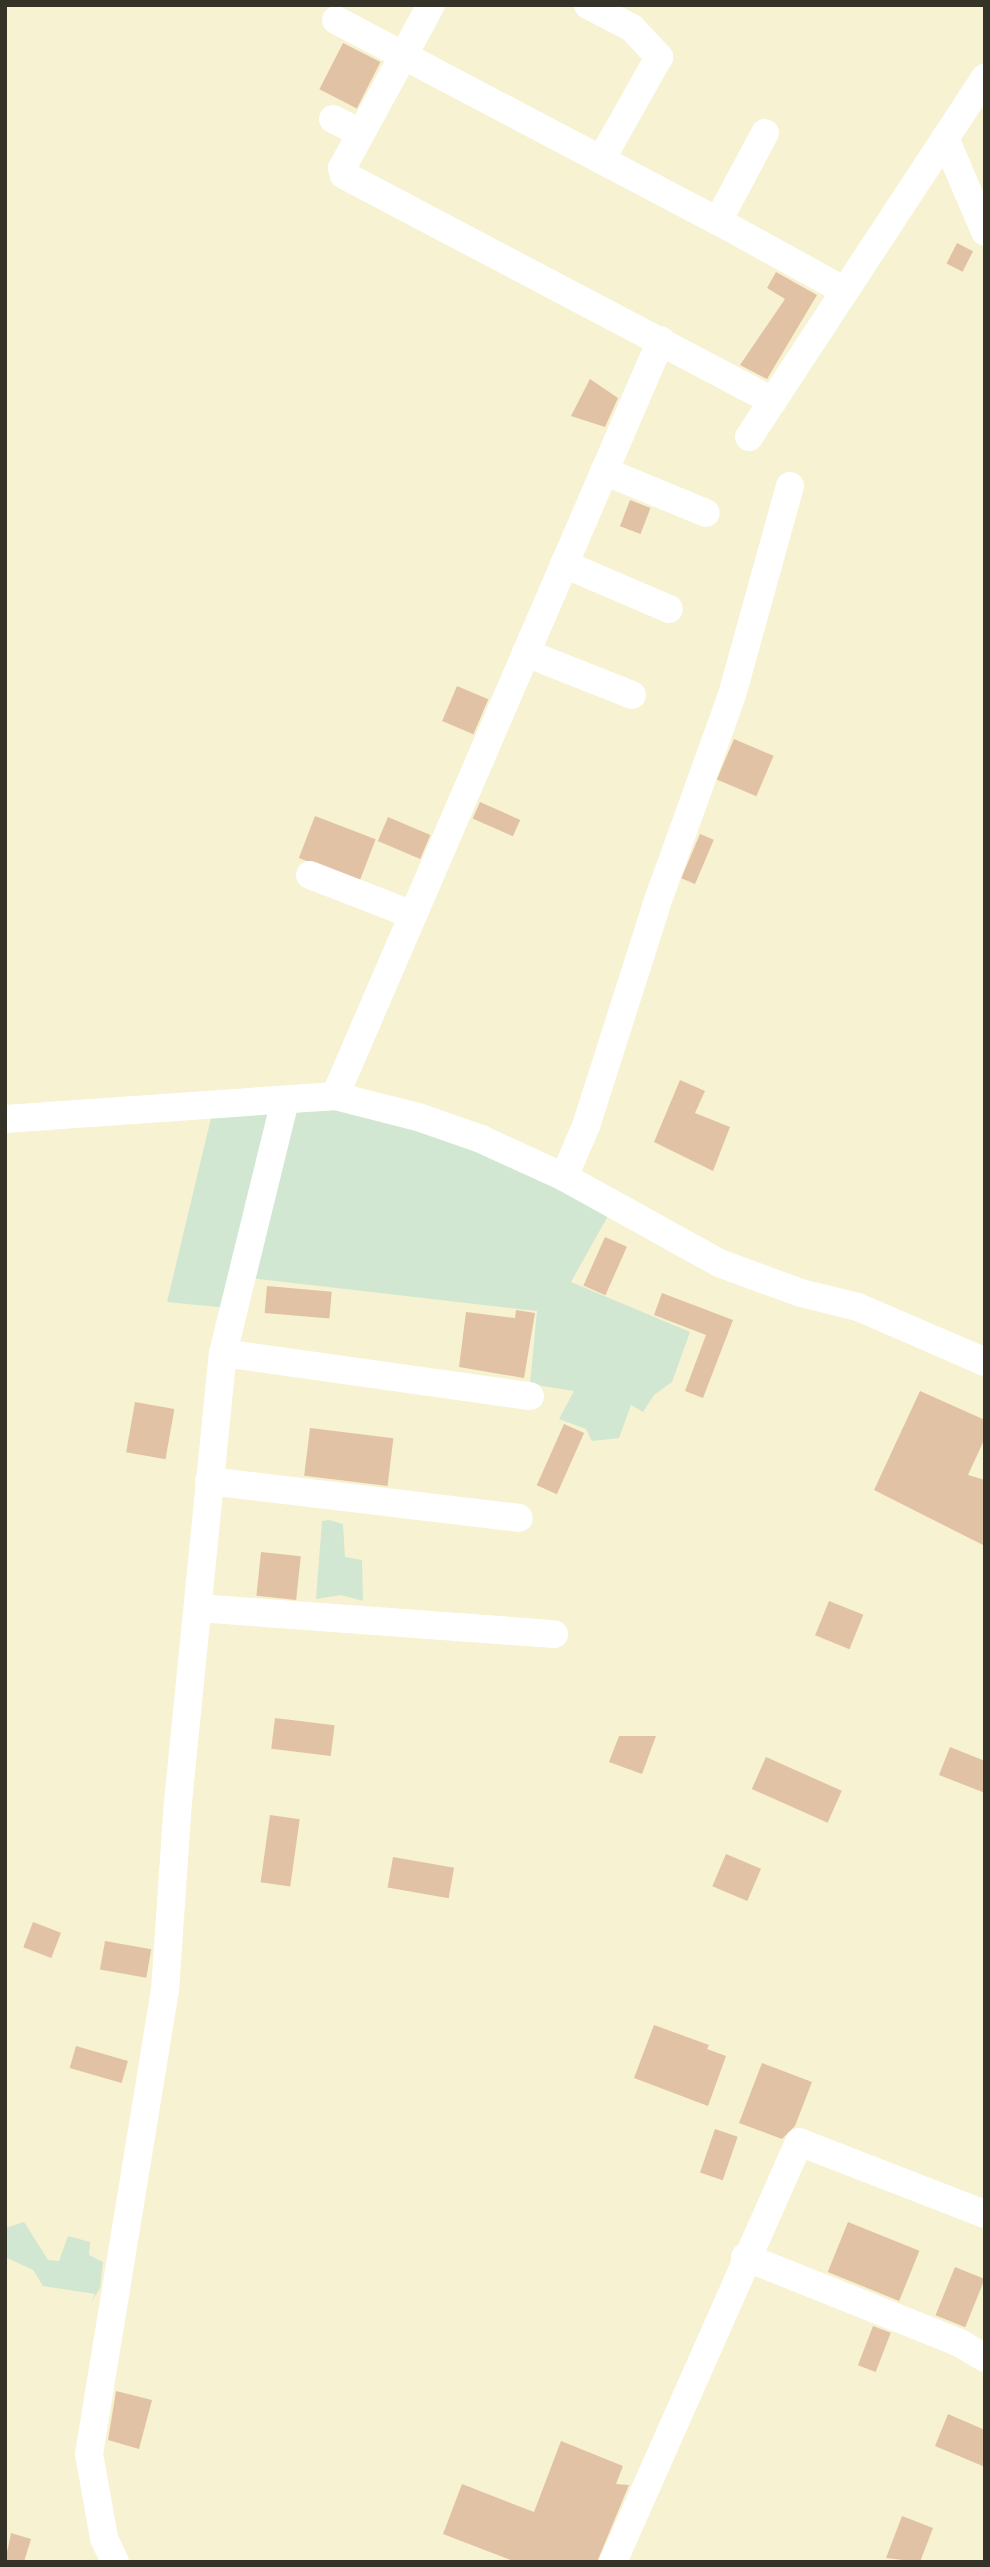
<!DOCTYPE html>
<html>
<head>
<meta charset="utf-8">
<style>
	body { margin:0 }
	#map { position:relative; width:990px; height:2567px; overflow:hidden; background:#f7f2d2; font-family:Rubik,sans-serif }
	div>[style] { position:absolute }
	.green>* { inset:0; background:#d1e7d1 }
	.building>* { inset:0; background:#e2c2a4; transform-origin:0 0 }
	.minor>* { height:28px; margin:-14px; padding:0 14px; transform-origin:14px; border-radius:14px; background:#fff }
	span { translate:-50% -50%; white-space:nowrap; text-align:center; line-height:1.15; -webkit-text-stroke:5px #f7f2d2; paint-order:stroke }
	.frame { position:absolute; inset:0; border:7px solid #353327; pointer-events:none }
</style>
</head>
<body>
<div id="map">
	<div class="green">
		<i style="clip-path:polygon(273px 1110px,228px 1308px,167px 1302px,212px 1114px)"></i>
		<i style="clip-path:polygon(337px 1110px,421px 1127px,482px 1149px,609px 1214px,571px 1282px,690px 1332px,672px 1382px,654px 1395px,643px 1412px,631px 1405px,619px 1438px,592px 1441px,586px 1429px,559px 1419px,574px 1391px,530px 1384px,537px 1311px,249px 1278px,290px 1113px)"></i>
		<i style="clip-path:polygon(329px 1520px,343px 1524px,345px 1557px,362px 1560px,363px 1601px,341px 1595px,316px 1599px,322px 1521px)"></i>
		<i style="clip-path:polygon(24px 2222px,48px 2260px,59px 2261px,68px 2236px,90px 2242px,89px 2255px,103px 2262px,100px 2288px,91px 2303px,95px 2294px,43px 2286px,33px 2270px,5px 2257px,5px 2228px)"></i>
	</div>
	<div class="building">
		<i style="left:343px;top:43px;width:42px;height:52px;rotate:27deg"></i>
		<i style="left:957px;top:243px;width:18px;height:23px;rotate:27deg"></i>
		<i style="clip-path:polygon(776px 272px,817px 295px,767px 379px,740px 365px,785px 299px,767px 288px)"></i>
		<i style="clip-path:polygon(590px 379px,618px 398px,605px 427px,571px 416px)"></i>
		<i style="left:630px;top:500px;width:22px;height:28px;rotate:21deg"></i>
		<i style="left:457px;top:686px;width:34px;height:38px;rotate:23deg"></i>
		<i style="left:734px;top:739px;width:43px;height:44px;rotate:23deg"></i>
		<i style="left:480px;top:802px;width:44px;height:18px;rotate:24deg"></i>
		<i style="left:315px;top:816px;width:65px;height:45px;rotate:21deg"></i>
		<i style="left:388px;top:817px;width:46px;height:26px;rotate:23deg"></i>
		<i style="left:700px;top:834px;width:15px;height:48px;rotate:23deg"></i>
		<i style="clip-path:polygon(680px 1080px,705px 1091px,695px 1113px,730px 1127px,713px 1171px,654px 1142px)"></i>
		<i style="left:605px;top:1237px;width:24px;height:53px;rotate:24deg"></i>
		<i style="left:267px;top:1286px;width:65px;height:27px;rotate:5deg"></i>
		<i style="clip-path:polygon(662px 1293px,733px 1320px,703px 1398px,685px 1391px,706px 1335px,654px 1315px)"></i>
		<i style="clip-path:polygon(516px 1310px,535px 1313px,524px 1378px,459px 1367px,466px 1312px,515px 1318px)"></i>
		<i style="clip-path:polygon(920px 1391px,985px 1420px,985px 1438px,968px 1475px,985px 1480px,985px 1546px,874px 1490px)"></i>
		<i style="left:135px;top:1402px;width:40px;height:51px;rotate:10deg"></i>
		<i style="left:564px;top:1424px;width:22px;height:67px;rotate:24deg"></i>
		<i style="left:310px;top:1428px;width:84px;height:48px;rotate:7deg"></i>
		<i style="left:261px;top:1552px;width:40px;height:44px;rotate:6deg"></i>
		<i style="left:829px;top:1601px;width:37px;height:37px;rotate:22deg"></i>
		<i style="left:275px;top:1718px;width:60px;height:31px;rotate:7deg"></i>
		<i style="clip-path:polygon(619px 1736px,656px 1736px,642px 1774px,609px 1762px)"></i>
		<i style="clip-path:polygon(950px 1747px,985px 1761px,985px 1793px,939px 1775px)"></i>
		<i style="left:766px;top:1757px;width:83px;height:35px;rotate:24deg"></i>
		<i style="left:270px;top:1815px;width:30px;height:68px;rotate:8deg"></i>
		<i style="left:726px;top:1854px;width:38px;height:35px;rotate:23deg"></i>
		<i style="left:393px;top:1857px;width:62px;height:31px;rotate:10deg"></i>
		<i style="left:33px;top:1922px;width:30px;height:27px;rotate:21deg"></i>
		<i style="left:105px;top:1941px;width:47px;height:29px;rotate:10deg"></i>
		<i style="clip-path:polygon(654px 2025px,709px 2045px,707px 2049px,726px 2056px,708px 2106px,634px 2078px)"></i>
		<i style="left:76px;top:2046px;width:54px;height:23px;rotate:16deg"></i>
		<i style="clip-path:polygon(762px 2063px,812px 2082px,795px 2126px,782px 2139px,739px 2123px)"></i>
		<i style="left:715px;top:2129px;width:24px;height:46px;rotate:19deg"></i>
		<i style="left:848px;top:2222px;width:77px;height:54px;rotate:22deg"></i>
		<i style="left:955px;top:2267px;width:32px;height:52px;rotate:22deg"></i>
		<i style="left:873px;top:2326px;width:19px;height:42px;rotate:21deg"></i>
		<i style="clip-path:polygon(116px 2391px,152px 2400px,139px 2449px,108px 2440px)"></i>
		<i style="clip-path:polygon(948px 2414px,985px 2430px,985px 2467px,935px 2446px)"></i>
		<i style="clip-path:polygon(561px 2441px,623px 2466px,616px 2484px,629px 2485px,597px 2562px,516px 2562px,443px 2534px,462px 2484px,534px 2512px)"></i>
		<i style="clip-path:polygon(902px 2516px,933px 2528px,920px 2562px,886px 2558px)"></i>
		<i style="clip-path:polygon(11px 2533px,31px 2539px,24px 2562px,5px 2562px)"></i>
	</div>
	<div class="minor">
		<i style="left:431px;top:5px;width:186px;rotate:118.6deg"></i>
		<i style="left:342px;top:168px;width:7px;rotate:74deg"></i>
		<i style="left:344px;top:175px;width:485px;rotate:27.8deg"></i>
		<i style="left:588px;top:5px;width:50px;rotate:27.6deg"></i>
		<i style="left:632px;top:28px;width:40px;rotate:47deg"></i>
		<i style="left:659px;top:57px;width:118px;rotate:119.4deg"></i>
		<i style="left:336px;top:20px;width:432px;rotate:27.8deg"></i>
		<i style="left:333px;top:119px;width:31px;rotate:27deg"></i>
		<i style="left:765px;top:133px;width:100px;rotate:118.1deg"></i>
		<i style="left:718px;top:221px;width:145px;rotate:28.9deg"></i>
		<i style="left:945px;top:138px;width:102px;rotate:66.9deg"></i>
		<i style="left:749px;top:437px;width:430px;rotate:-56.7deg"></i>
		<i style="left:604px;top:471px;width:110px;rotate:22.4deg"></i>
		<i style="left:564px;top:564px;width:114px;rotate:23.2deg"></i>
		<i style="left:526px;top:653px;width:114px;rotate:21.6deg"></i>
		<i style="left:310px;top:875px;width:110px;rotate:21.2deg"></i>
		<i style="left:335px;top:1096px;width:823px;rotate:-66.67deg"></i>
		<i style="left:5px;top:1119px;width:331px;rotate:-4deg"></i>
		<i style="left:335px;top:1096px;width:86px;rotate:14.2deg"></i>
		<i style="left:418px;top:1117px;width:67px;rotate:19.2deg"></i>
		<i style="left:481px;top:1139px;width:91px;rotate:24.6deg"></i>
		<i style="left:564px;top:1177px;width:56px;rotate:-66.7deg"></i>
		<i style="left:586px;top:1126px;width:231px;rotate:-72.3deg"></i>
		<i style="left:656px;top:906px;width:224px;rotate:-70.2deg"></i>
		<i style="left:732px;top:695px;width:217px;rotate:-74.5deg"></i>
		<i style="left:564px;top:1177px;width:177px;rotate:29deg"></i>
		<i style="left:719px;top:1263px;width:87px;rotate:20.1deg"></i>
		<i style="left:801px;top:1293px;width:59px;rotate:13.8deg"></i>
		<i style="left:858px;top:1307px;width:138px;rotate:23.4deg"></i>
		<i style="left:223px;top:1353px;width:260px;rotate:-76.2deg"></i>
		<i style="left:209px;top:1481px;width:312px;rotate:6.8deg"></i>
		<i style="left:198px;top:1608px;width:357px;rotate:4.2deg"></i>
		<i style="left:745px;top:2257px;width:232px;rotate:21.8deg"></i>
		<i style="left:960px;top:2343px;width:29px;rotate:31deg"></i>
		<i style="left:115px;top:2562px;width:26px;rotate:-115deg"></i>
		<i style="left:104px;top:2538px;width:85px;rotate:-100.1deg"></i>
		<i style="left:89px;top:2454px;width:469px;rotate:-80.7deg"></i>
		<i style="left:165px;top:1991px;width:189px;rotate:-86.1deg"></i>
		<i style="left:178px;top:1802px;width:451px;rotate:-84.3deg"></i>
		<i style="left:223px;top:1353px;width:310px;rotate:8deg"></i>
		<i style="left:613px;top:2562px;width:459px;rotate:-66.1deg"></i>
		<i style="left:799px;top:2142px;width:199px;rotate:21.2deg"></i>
	</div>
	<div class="frame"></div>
</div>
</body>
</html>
